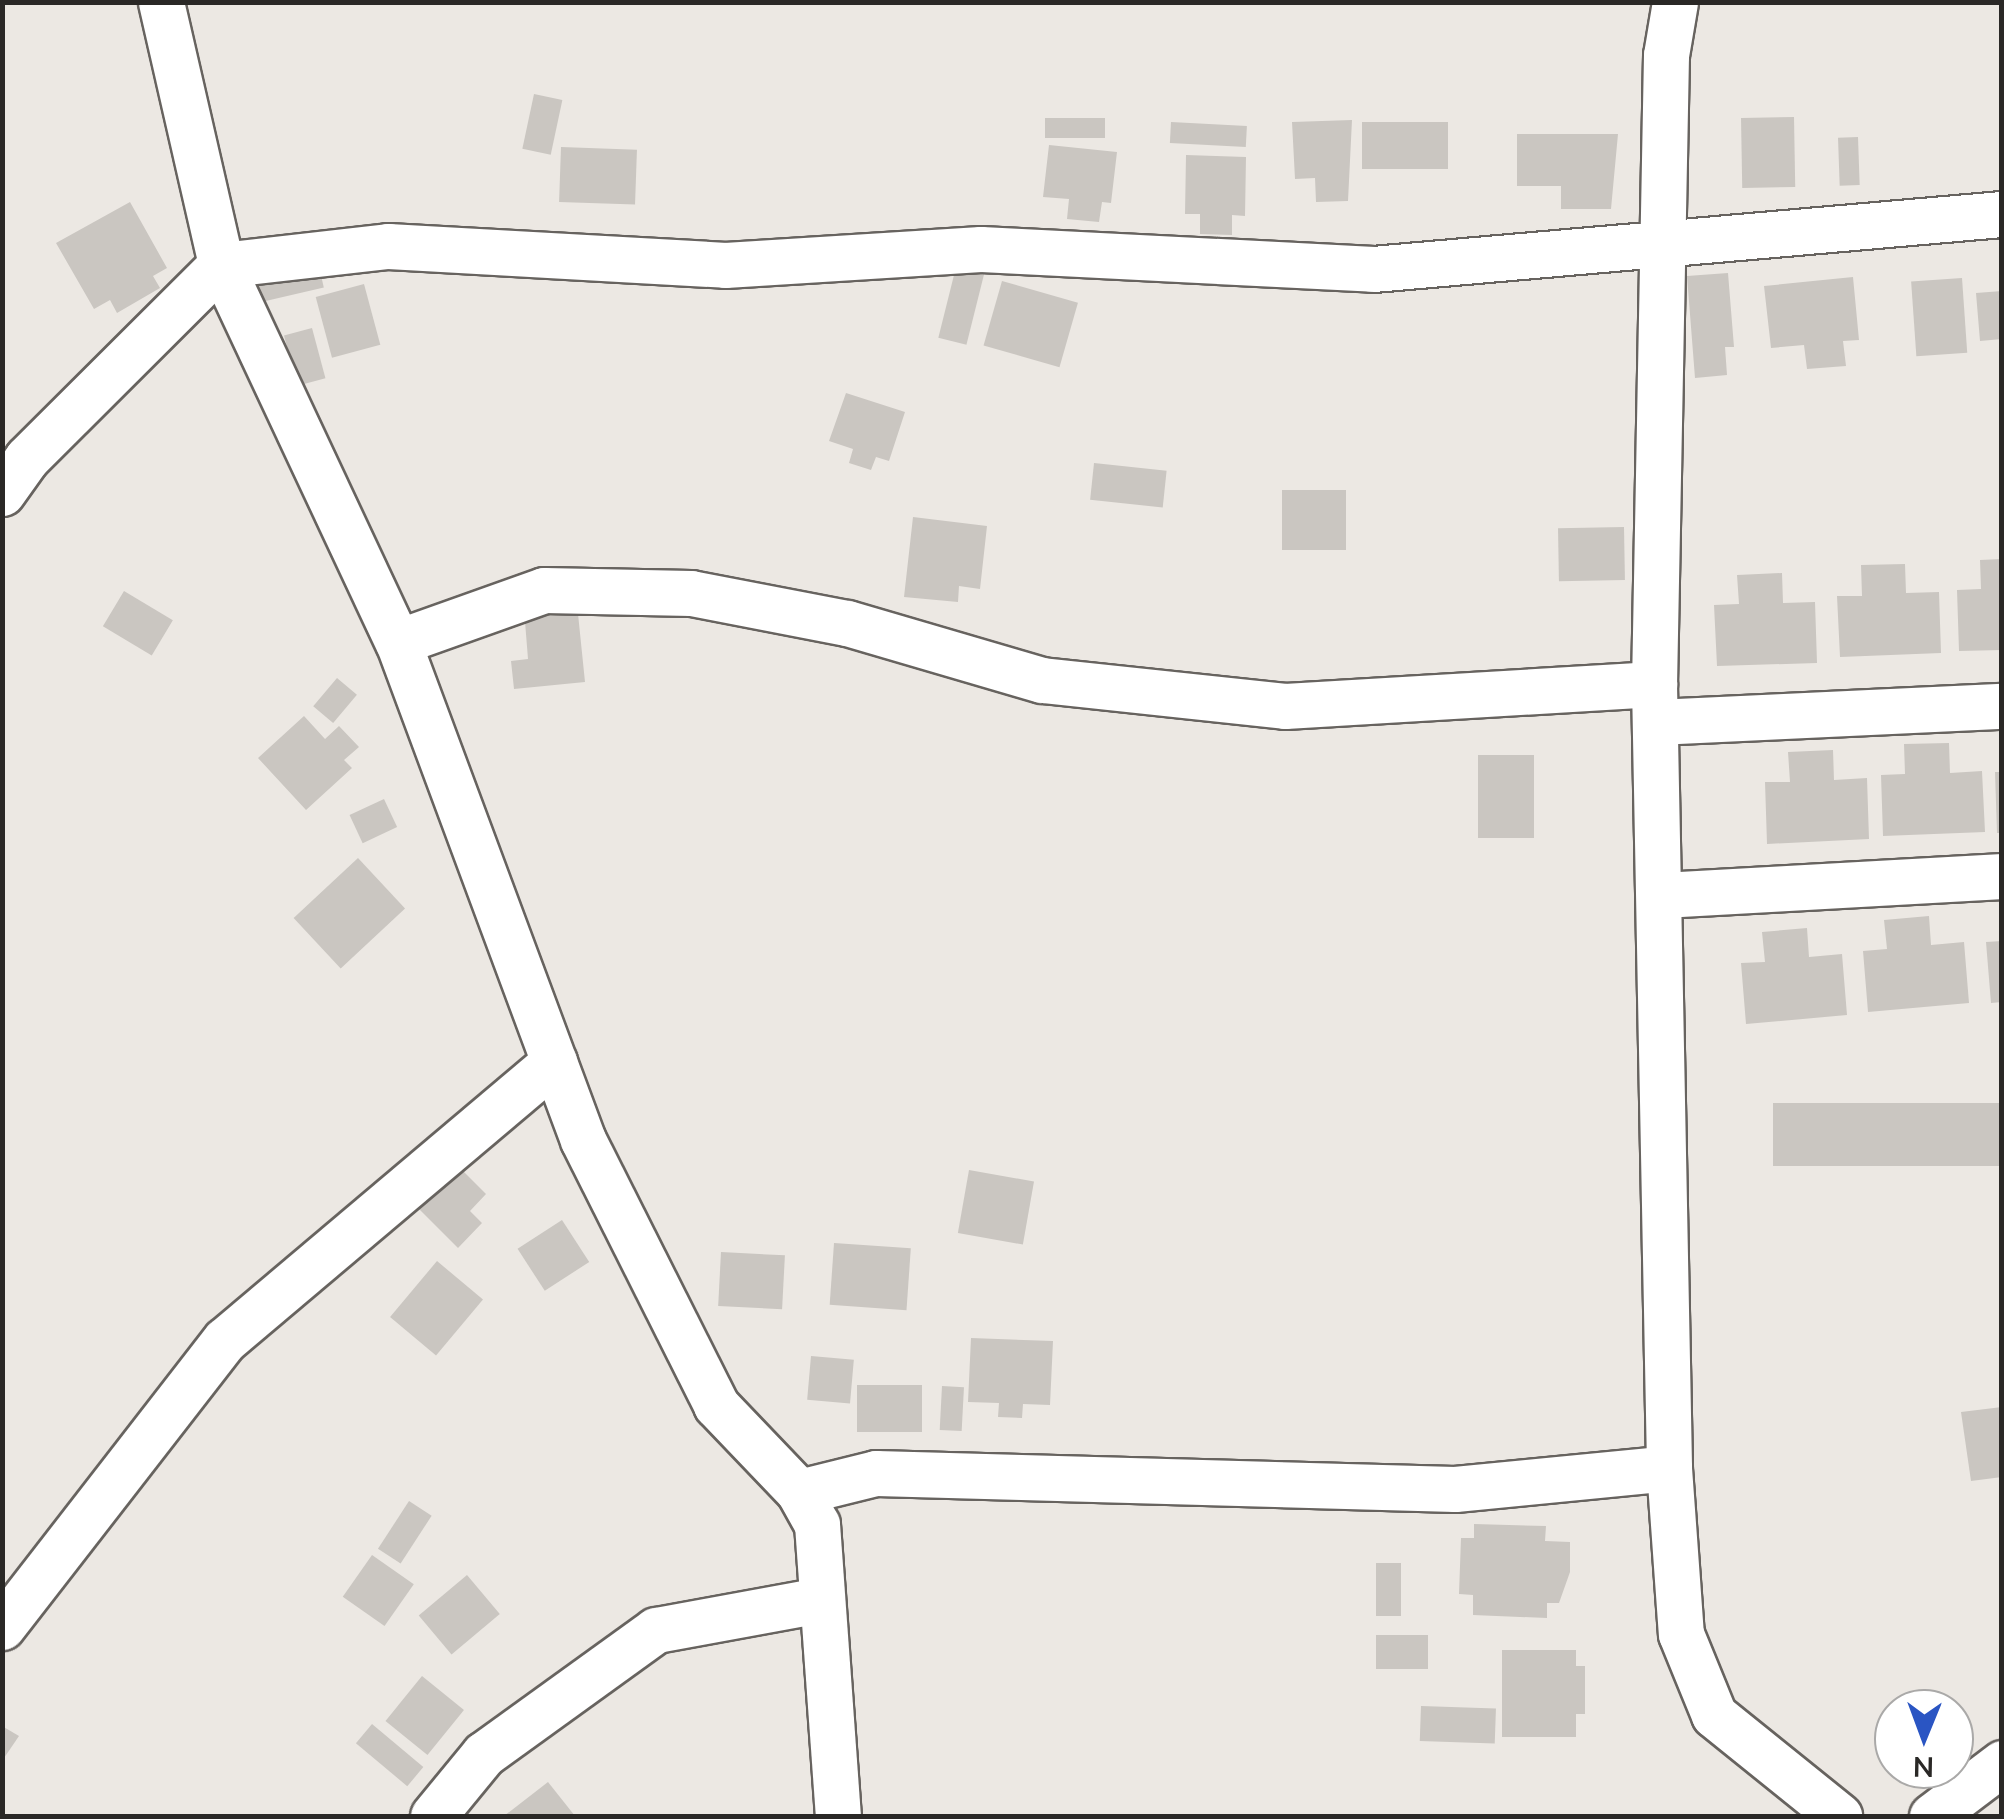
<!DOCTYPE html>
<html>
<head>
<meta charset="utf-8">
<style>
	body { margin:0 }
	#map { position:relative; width:2004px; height:1819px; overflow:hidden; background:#ece8e3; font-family:Mulish,sans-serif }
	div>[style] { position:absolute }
	.building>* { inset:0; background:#cac6c1; transform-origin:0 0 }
	.roads { filter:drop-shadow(2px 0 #67635f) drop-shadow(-2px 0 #67635f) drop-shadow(0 2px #67635f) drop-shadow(0 -2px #67635f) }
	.minor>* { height:45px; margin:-22.5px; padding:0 22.5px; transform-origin:22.5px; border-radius:22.5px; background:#fff }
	span { translate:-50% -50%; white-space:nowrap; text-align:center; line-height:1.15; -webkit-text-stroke:9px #fff; paint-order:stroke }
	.frame { position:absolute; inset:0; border:5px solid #2a2826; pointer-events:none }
	.north { position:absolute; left:1874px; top:1689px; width:100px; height:100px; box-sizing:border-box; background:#fff; border:2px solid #aaa9a8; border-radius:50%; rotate:181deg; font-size:28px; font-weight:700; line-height:40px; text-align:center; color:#2a2826 }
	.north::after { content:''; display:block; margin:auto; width:35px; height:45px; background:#2a55c3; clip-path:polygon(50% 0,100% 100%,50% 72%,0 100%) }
</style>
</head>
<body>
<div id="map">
	<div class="building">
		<i style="left:534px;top:94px;width:29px;height:56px;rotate:12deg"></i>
		<i style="left:1794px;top:117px;width:70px;height:53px;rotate:89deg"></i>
		<i style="left:1045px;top:118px;width:60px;height:20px"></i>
		<i style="clip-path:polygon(1352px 120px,1348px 201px,1316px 202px,1315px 178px,1295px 179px,1292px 122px)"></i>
		<i style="left:1171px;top:122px;width:76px;height:21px;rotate:3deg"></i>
		<i style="left:1362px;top:122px;width:86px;height:47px"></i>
		<i style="clip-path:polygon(1517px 134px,1618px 134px,1611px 209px,1561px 209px,1561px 186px,1517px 186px)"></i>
		<i style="left:1858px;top:137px;width:48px;height:20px;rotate:88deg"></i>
		<i style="clip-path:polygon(1049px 145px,1117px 152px,1111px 203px,1102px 202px,1099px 222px,1067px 219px,1069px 199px,1043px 197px)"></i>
		<i style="left:561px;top:147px;width:76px;height:55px;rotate:2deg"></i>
		<i style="clip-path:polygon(1186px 155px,1246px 157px,1245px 216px,1232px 215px,1232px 235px,1200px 234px,1200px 214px,1185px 214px)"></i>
		<i style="clip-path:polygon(130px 202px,167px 268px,153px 276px,160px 288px,117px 313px,110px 300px,94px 309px,56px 243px)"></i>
		<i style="left:956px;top:267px;width:29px;height:73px;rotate:14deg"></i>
		<i style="left:320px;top:271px;width:17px;height:63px;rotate:77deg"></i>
		<i style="clip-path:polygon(1728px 273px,1734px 347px,1725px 347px,1727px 375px,1695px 378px,1687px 276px)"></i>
		<i style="clip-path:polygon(1853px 277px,1859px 340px,1843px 341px,1846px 366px,1807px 369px,1804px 345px,1771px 348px,1764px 286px)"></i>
		<i style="left:1962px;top:278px;width:75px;height:51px;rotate:86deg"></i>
		<i style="left:1002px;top:281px;width:79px;height:67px;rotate:16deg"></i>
		<i style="left:364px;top:284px;width:63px;height:50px;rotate:75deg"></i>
		<i style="clip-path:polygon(2002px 291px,2002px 339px,1980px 341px,1976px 293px)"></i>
		<i style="left:312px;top:328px;width:52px;height:29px;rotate:75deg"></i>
		<i style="clip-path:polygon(846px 393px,905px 412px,889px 461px,876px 457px,871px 470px,849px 463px,853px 449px,829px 441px)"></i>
		<i style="left:1094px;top:463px;width:73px;height:37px;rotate:6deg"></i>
		<i style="left:1346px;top:490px;width:60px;height:64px;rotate:90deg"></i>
		<i style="clip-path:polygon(913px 517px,987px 526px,980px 589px,959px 586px,958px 602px,904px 597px)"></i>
		<i style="left:1624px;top:527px;width:53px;height:66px;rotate:89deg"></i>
		<i style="clip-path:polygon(2002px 559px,2002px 650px,1959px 651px,1957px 590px,1981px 589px,1980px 560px)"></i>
		<i style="clip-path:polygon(1905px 564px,1906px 593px,1939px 592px,1941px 653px,1840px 657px,1837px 596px,1862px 596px,1861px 565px)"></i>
		<i style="clip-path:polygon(1782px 573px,1783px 603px,1815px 602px,1817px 663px,1717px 666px,1714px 605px,1739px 604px,1737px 575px)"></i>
		<i style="left:124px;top:591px;width:57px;height:41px;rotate:31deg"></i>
		<i style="clip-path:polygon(577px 604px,585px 682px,514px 689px,511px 661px,528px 659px,524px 609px)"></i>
		<i style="left:337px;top:678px;width:26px;height:37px;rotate:40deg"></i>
		<i style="clip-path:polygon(304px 716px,325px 739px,339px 726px,359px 747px,344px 760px,352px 768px,306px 810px,258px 758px)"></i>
		<i style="clip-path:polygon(1949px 743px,1950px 773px,1982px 771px,1985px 832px,1883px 836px,1881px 775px,1905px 774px,1904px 744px)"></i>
		<i style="clip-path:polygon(1833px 750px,1834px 780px,1867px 778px,1869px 839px,1767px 844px,1765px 782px,1790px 782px,1788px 752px)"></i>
		<i style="left:1478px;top:755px;width:56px;height:83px"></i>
		<i style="clip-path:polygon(1995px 772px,2002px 772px,2002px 833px,1997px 833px)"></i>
		<i style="left:384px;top:799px;width:31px;height:38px;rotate:65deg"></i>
		<i style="left:358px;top:858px;width:69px;height:88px;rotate:47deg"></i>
		<i style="clip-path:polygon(1929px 916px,1931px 945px,1964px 942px,1969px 1003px,1868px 1012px,1863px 951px,1887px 949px,1884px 920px)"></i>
		<i style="clip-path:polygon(1807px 928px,1809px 957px,1842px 954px,1847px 1015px,1746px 1024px,1741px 963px,1765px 962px,1762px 932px)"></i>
		<i style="clip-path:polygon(2002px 941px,2002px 1002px,1991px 1003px,1986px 942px)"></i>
		<i style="left:2002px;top:1103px;width:63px;height:229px;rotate:90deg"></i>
		<i style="clip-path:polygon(453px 1161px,486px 1194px,470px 1211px,482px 1223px,458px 1248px,412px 1202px)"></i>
		<i style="left:969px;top:1170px;width:66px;height:64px;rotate:10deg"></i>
		<i style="left:562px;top:1220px;width:50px;height:53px;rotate:57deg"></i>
		<i style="left:834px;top:1243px;width:77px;height:62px;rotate:4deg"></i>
		<i style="left:721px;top:1252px;width:64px;height:54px;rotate:3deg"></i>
		<i style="left:437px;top:1261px;width:60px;height:73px;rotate:40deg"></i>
		<i style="clip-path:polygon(971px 1338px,1053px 1341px,1050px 1405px,1023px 1404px,1022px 1418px,998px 1417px,999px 1403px,968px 1402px)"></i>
		<i style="left:811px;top:1356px;width:43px;height:44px;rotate:5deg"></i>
		<i style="left:922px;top:1385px;width:47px;height:65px;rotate:90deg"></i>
		<i style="left:942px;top:1386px;width:22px;height:44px;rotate:3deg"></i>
		<i style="clip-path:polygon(2002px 1407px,2002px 1477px,1971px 1481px,1961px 1412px)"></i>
		<i style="left:409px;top:1501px;width:27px;height:57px;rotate:33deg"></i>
		<i style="clip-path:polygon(1474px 1524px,1546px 1526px,1545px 1541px,1570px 1542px,1570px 1572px,1559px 1603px,1547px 1603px,1547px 1618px,1473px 1615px,1473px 1595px,1459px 1594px,1461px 1538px,1474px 1538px)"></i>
		<i style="left:372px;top:1555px;width:51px;height:51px;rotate:35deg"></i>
		<i style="left:1376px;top:1563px;width:25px;height:53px"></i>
		<i style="left:467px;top:1575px;width:51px;height:63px;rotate:50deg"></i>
		<i style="left:1376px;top:1635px;width:52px;height:34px"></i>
		<i style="clip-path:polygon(1502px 1650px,1576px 1650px,1576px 1666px,1585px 1666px,1585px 1714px,1576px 1714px,1576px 1737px,1502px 1737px)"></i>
		<i style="left:422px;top:1676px;width:54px;height:58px;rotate:39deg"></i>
		<i style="left:1421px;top:1706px;width:75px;height:35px;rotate:2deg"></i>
		<i style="left:372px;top:1724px;width:67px;height:25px;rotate:40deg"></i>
		<i style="clip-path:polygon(2px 1726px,19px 1736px,2px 1761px)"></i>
		<i style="clip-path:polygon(548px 1782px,575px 1816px,504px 1816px)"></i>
	</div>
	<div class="roads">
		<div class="minor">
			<i style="left:161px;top:2px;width:270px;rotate:77.1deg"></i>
			<i style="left:221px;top:265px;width:416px;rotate:64.9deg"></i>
			<i style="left:398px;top:642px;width:531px;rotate:69.62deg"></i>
			<i style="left:583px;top:1140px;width:297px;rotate:63.3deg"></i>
			<i style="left:716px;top:1405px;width:120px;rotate:46.3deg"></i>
			<i style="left:799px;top:1492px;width:37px;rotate:61deg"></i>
			<i style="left:817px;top:1524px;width:293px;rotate:85.9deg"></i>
			<i style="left:1675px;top:2px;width:54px;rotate:99.6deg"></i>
			<i style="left:1666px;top:55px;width:629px;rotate:91.09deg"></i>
			<i style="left:1654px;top:684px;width:784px;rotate:88.9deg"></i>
			<i style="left:1669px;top:1468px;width:166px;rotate:85.9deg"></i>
			<i style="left:1681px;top:1634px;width:87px;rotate:67.8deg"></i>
			<i style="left:1714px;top:1715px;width:161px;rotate:38.9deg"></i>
			<i style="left:2px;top:493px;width:43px;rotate:-54.5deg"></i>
			<i style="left:27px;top:458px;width:274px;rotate:-44.9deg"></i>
			<i style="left:221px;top:265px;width:168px;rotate:-6.5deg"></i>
			<i style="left:388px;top:246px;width:338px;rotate:3.2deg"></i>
			<i style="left:725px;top:265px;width:256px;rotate:-3.6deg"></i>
			<i style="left:981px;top:249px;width:393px;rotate:2.9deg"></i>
			<i style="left:1373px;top:269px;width:631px;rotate:-5deg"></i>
			<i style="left:398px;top:642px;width:155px;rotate:-19.6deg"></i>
			<i style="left:544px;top:590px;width:147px;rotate:1.2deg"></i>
			<i style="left:691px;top:593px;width:159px;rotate:10.9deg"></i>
			<i style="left:847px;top:623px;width:203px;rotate:16.3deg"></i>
			<i style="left:1042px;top:680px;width:244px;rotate:6.1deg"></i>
			<i style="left:1285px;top:706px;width:370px;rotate:-3.4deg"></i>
			<i style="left:1657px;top:722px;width:345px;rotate:-2.7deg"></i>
			<i style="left:1662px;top:895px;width:341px;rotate:-3.2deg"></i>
			<i style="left:799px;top:1492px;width:79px;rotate:-13.9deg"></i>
			<i style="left:876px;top:1473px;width:579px;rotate:1.58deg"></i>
			<i style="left:1455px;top:1489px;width:215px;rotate:-5.6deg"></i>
			<i style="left:2px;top:1627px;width:363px;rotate:-52.2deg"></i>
			<i style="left:225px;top:1340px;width:431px;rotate:-40.2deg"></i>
			<i style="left:433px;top:1816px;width:80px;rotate:-50.6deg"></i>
			<i style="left:484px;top:1754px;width:212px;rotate:-35.8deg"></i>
			<i style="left:656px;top:1630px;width:167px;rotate:-10.4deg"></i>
			<i style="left:1932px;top:1816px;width:88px;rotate:-37.1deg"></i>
		</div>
	</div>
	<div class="frame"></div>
	<div class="north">N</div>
</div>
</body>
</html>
